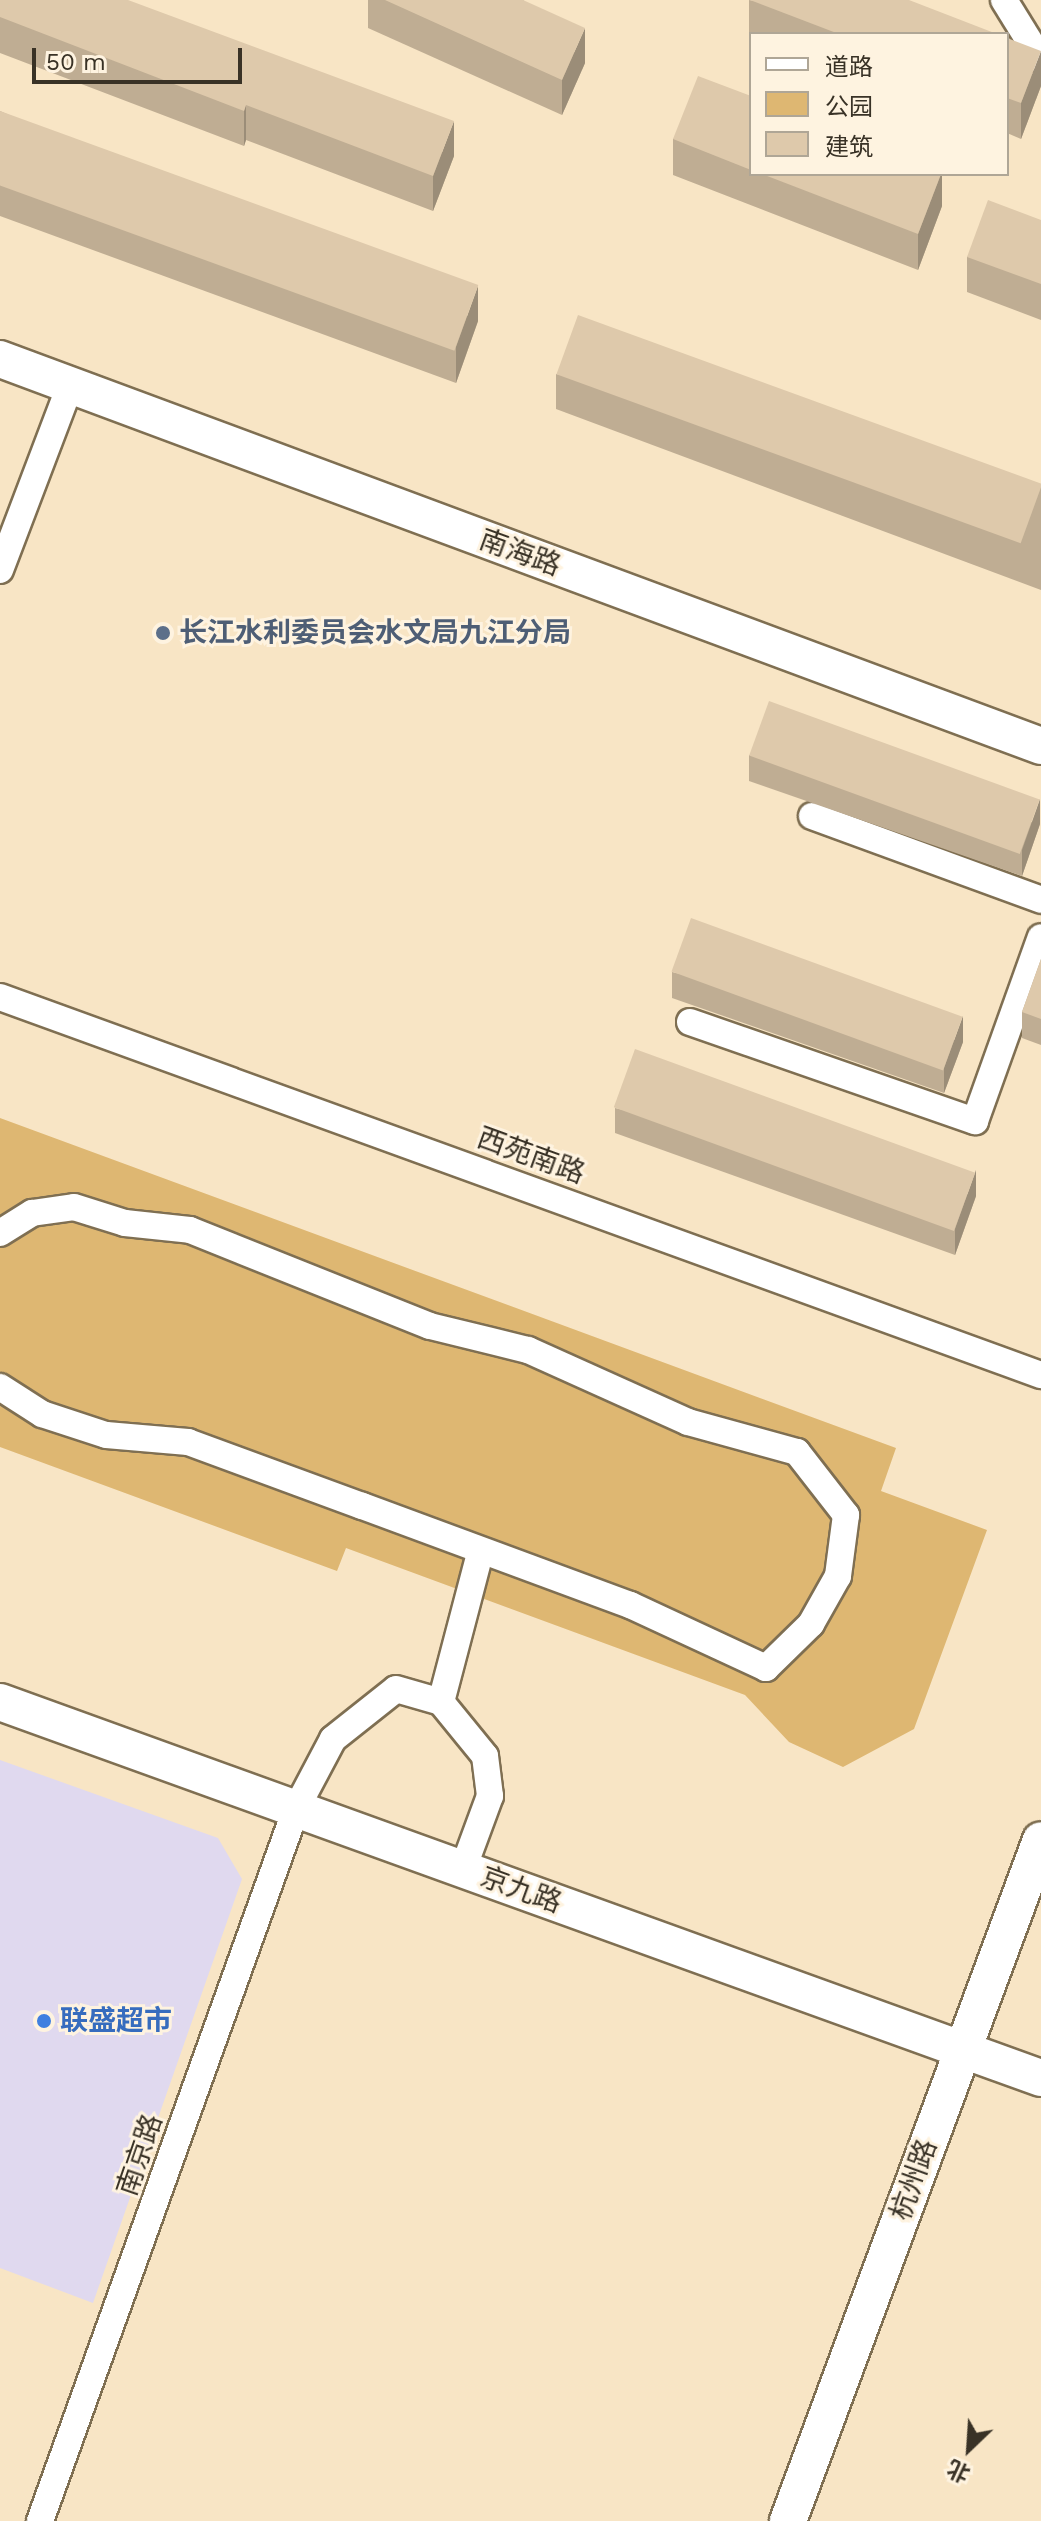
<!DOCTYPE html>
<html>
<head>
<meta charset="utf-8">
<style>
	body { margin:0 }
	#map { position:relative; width:1041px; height:2521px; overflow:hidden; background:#f8e5c5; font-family:"Work Sans","Noto Sans SC",sans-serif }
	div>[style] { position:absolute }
	.commercial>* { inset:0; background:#e0d9ef }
	.green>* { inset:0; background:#deb772 }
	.roads { filter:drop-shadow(2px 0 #7f6f52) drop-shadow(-2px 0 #7f6f52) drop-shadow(0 2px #7f6f52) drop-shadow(0 -2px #7f6f52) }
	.street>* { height:26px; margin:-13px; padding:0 13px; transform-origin:13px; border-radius:13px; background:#fff }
	.secondary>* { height:36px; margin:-18px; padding:0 18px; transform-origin:18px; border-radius:18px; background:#fff }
	.wall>* { inset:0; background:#bfad93 }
	.shaded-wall>* { inset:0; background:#9b8d78 }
	.building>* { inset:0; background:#dec9ab; transform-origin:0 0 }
	.dots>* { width:22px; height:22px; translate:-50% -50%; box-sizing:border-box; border:4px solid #fef3e0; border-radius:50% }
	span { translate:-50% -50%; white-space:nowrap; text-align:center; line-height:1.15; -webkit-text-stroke:6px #fef3e0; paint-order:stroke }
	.street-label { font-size:28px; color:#393226 }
	.service-label { font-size:28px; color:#4e5e75; font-weight:700 }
	.left { translate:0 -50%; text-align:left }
	.shop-label { font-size:28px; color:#366cbe; font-weight:700 }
	.legend { position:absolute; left:749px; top:32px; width:260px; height:144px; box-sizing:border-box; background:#fef3e0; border:2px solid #afa696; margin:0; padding:10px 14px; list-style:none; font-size:24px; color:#393226 }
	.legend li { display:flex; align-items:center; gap:16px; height:40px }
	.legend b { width:40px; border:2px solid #afa696 }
	.north { position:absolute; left:929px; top:2409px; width:80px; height:80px; -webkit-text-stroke:6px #fef3e0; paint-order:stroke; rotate:205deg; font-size:22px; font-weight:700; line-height:32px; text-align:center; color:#393226 }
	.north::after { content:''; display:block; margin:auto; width:28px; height:36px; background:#393226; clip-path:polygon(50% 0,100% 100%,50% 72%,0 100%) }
	.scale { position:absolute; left:32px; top:48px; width:210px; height:36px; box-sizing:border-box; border:4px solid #393226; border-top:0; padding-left:10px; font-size:24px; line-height:28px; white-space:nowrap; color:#393226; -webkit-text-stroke:6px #fef3e0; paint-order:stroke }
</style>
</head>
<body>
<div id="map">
	<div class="commercial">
		<i style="clip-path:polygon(0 1760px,218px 1838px,242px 1879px,93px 2303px,0 2268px)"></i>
	</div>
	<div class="green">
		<i style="clip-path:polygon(0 1118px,896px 1448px,881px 1491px,987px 1530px,914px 1729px,843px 1767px,789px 1742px,745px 1695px,346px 1548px,337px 1571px,0 1447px)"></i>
	</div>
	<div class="roads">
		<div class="street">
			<i style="left:1004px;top:0;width:70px;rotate:58.3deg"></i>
			<i style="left:0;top:570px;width:197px;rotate:-69.2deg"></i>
			<i style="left:812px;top:816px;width:244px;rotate:20.1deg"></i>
			<i style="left:0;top:997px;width:1108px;rotate:19.96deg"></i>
			<i style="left:690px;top:1022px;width:302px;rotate:19.2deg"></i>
			<i style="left:975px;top:1121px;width:195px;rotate:-70.3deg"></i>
			<i style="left:0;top:1233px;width:38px;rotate:-32deg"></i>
			<i style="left:32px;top:1213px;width:42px;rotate:-8.1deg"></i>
			<i style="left:74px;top:1207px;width:53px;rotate:17.4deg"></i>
			<i style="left:125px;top:1223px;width:65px;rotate:6.1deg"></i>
			<i style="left:190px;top:1230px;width:258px;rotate:21.8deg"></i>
			<i style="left:430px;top:1326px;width:101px;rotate:13.8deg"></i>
			<i style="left:528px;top:1350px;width:175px;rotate:24.2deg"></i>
			<i style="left:688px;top:1422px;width:113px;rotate:15.4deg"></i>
			<i style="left:797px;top:1452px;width:80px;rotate:52.1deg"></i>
			<i style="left:846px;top:1515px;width:62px;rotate:97.5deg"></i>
			<i style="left:838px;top:1576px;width:55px;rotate:119.4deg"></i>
			<i style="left:811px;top:1624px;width:63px;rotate:135.6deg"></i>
			<i style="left:766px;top:1668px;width:150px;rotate:-155.1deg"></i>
			<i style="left:630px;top:1605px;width:286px;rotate:-159.7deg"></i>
			<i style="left:362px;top:1506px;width:185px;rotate:-159.8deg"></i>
			<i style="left:188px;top:1442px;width:82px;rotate:-175.1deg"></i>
			<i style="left:106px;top:1435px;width:67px;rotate:-161.8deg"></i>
			<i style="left:42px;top:1414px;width:50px;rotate:-147.3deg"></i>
			<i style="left:463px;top:1869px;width:78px;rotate:-69.7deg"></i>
			<i style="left:490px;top:1796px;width:40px;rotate:-97.1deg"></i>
			<i style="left:485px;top:1756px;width:70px;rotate:-129.2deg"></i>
			<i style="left:441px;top:1702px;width:154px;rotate:-75.3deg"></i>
			<i style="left:40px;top:2521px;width:757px;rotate:-70.22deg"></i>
			<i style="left:296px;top:1809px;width:79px;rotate:-62.1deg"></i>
			<i style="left:333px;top:1739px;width:80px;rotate:-38.4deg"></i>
			<i style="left:396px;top:1689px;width:47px;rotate:16.1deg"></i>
		</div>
		<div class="secondary">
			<i style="left:0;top:359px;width:1111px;rotate:20.39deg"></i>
			<i style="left:0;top:1702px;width:1107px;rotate:19.86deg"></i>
			<i style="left:788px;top:2521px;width:726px;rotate:-69.62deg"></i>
		</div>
	</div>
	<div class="wall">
		<i style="clip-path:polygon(0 0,454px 156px,433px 211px,246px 140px,244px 146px,0 53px)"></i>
		<i style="clip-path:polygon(368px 0,523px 0,585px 63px,562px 115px,368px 28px)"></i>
		<i style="clip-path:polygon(749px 0,997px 34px,751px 34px,751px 36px,749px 35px)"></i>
		<i style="clip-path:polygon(1007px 38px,1041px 86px,1021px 139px,1007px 133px)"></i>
		<i style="clip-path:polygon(751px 96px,751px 174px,942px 174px,942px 206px,918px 270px,673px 175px,673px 139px)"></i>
		<i style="clip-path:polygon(0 111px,478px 321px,456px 383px,0 216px)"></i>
		<i style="clip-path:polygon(1041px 220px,1041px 320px,967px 292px,967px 257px)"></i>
		<i style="clip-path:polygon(556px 374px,1041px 486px,1041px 590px,556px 409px)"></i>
		<i style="clip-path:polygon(749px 755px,1040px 824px,1022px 876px,749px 781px)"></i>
		<i style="clip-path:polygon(1041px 959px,1041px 1045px,1022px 1038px,1022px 1012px)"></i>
		<i style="clip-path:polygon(672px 972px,963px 1042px,944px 1093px,672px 998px)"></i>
		<i style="clip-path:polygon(615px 1108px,976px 1196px,955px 1255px,615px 1133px)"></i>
	</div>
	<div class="shaded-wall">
		<i style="clip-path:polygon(585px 28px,585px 63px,562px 115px,562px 80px)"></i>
		<i style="clip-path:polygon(1041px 51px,1041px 86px,1021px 139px,1021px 103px)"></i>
		<i style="clip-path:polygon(246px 105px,246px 140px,244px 146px,244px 111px)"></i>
		<i style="clip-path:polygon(454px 121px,454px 156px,433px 211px,433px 176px)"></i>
		<i style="clip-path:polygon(941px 174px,942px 174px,942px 206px,918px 270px,918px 234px)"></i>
		<i style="clip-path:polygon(478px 286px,478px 321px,456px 383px,456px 347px)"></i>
		<i style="clip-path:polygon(1040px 799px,1040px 824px,1022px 876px,1022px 850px)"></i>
		<i style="clip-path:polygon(963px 1016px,963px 1042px,944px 1093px,944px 1068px)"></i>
		<i style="clip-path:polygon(976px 1170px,976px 1196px,955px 1255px,955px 1229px)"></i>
	</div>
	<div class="building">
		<i style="clip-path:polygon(0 0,128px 0,454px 121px,433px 176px,246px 105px,244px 111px,0 17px)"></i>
		<i style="clip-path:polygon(385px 0,523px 0,585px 28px,562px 80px)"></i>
		<i style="clip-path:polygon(750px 0,909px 0,997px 34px,839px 34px)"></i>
		<i style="clip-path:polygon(1007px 38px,1041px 51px,1021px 103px,1007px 98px)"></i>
		<i style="clip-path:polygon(698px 76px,751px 96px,751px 170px,673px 139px)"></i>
		<i style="left:0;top:111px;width:509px;height:70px;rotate:20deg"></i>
		<i style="clip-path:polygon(762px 174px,941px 174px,918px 234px)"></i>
		<i style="clip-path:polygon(988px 200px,1041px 220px,1041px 284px,967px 257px)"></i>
		<i style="left:578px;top:315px;width:494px;height:63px;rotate:20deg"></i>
		<i style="left:769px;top:701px;width:288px;height:58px;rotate:20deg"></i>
		<i style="left:691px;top:918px;width:289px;height:57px;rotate:20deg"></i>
		<i style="clip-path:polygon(1041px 959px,1041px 1019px,1022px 1012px)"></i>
		<i style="left:635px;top:1049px;width:362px;height:62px;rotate:20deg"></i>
	</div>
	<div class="dots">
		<i style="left:163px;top:633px;background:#5c6f8a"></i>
		<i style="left:44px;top:2021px;background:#3f7fe0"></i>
	</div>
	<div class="street-label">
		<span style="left:520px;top:553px;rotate:20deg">南海路</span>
		<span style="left:531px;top:1156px;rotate:20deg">西苑南路</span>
		<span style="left:521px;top:1890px;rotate:20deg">京九路</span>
		<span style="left:140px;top:2155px;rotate:-71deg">南京路</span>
		<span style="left:914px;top:2180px;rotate:-70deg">杭州路</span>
	</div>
	<div class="service-label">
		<span class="left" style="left:179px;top:633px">长江水利委员会水文局九江分局</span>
	</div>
	<div class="shop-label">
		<span class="left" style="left:60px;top:2021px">联盛超市</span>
	</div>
	<ul class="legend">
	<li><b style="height:10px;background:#fff"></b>道路</li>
	<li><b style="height:22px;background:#deb772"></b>公园</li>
	<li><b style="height:22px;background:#dec9ab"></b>建筑</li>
	</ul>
	<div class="north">北</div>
	<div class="scale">50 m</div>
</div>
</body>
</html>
